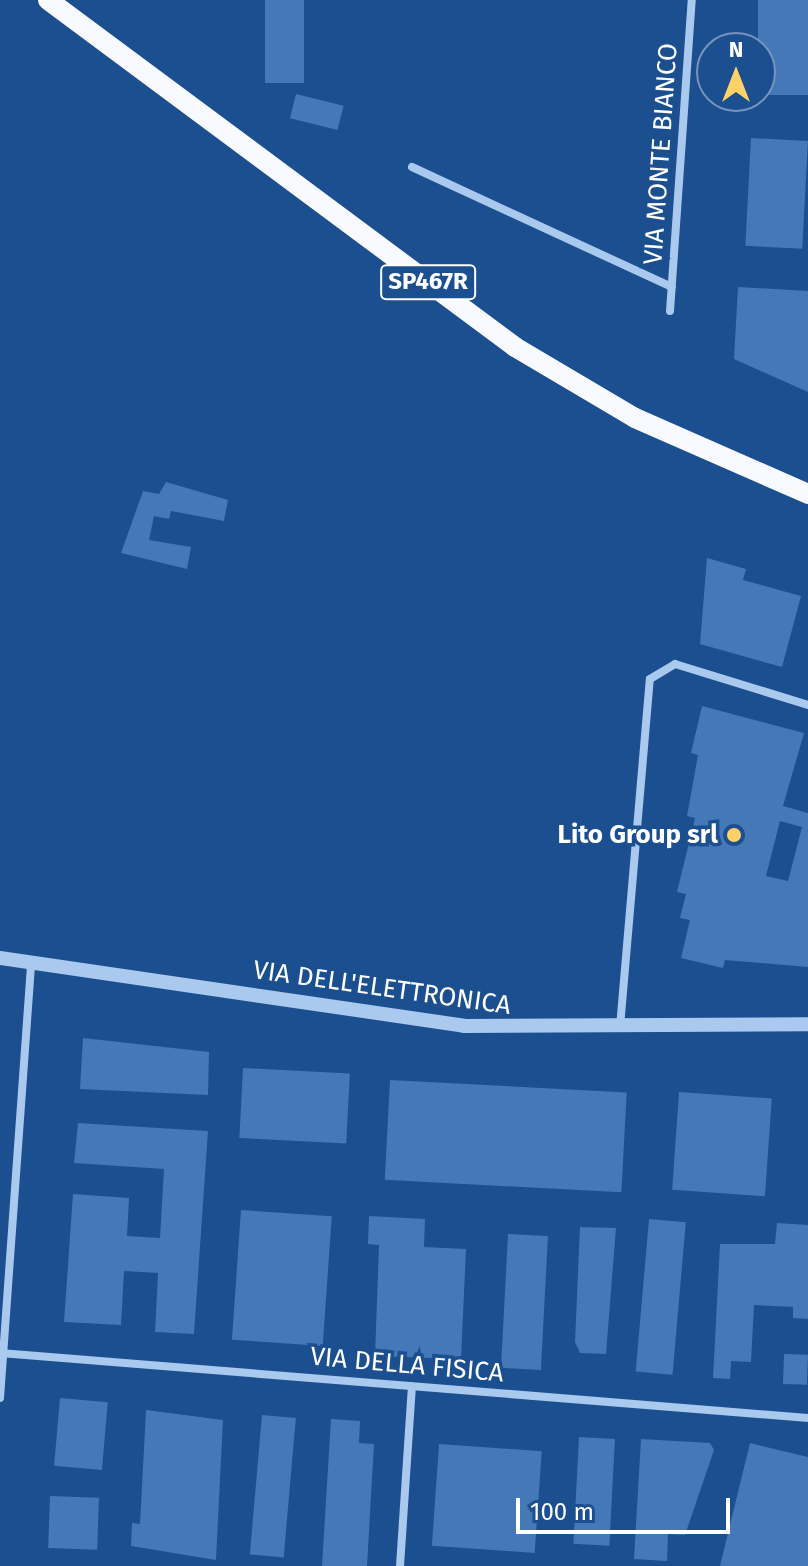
<!DOCTYPE html>
<html>
<head>
<meta charset="utf-8">
<style>
	body { margin:0 }
	#map { position:relative; width:808px; height:1566px; overflow:hidden; background:#1b4f8f; font-family:"Fira Sans",sans-serif }
	div>[style] { position:absolute }
	.building>* { inset:0; background:#4478b7; transform-origin:0 0 }
	.minor>* { height:8px; margin:-4px; padding:0 4px; transform-origin:4px; border-radius:4px; background:#a9c9ee }
	.tertiary>* { height:14px; margin:-7px; padding:0 7px; transform-origin:7px; border-radius:7px; background:#a9c9ee }
	.trunk>* { height:20px; margin:-10px; padding:0 10px; transform-origin:10px; border-radius:10px; background:#f8faff }
	.dots>* { width:22px; height:22px; translate:-50% -50%; box-sizing:border-box; border:4px solid #1b4f8f; border-radius:50% }
	span { translate:-50% -50%; white-space:nowrap; text-align:center; line-height:1.15; -webkit-text-stroke:7px #1b4f8f; paint-order:stroke }
	.shield-label span { padding:2px 6px; background:#1b4f8f; border:2px solid; border-radius:6px; -webkit-text-stroke-width:0 }
	.shield-label { font-size:24px; color:#fff; font-weight:700 }
	.street-label { font-size:26px; color:#fff }
	.poi-label { font-size:26px; color:#fff; font-weight:700 }
	.right { translate:-100% -50%; text-align:right }
	.north { position:absolute; left:696px; top:32px; width:80px; height:80px; box-sizing:border-box; background:#1b4f8f; border:2px solid #7695bc; border-radius:50%; rotate:0deg; font-size:22px; font-weight:700; line-height:32px; text-align:center; color:#fff }
	.north::after { content:''; display:block; margin:auto; width:28px; height:36px; background:#ffd166; clip-path:polygon(50% 0,100% 100%,50% 72%,0 100%) }
	.scale { position:absolute; left:516px; top:1498px; width:214px; height:36px; box-sizing:border-box; border:4px solid #fff; border-top:0; padding-left:10px; font-size:24px; line-height:28px; white-space:nowrap; color:#fff; -webkit-text-stroke:6px #1b4f8f; paint-order:stroke }
</style>
</head>
<body>
<div id="map">
	<div class="building">
		<i style="left:265px;top:0;width:39px;height:83px"></i>
		<i style="left:758px;top:0;width:50px;height:95px"></i>
		<i style="left:296px;top:94px;width:49px;height:25px;rotate:14deg"></i>
		<i style="left:751px;top:138px;width:57px;height:108px;rotate:3deg"></i>
		<i style="clip-path:polygon(738px 287px,808px 291px,808px 392px,734px 359px)"></i>
		<i style="clip-path:polygon(166px 482px,228px 500px,224px 521px,171px 511px,169px 519px,154px 516px,149px 540px,191px 547px,187px 569px,121px 553px,143px 491px,159px 494px)"></i>
		<i style="clip-path:polygon(707px 558px,746px 569px,743px 580px,801px 596px,782px 667px,700px 644px)"></i>
		<i style="clip-path:polygon(evenodd,702px 706px,804px 733px,783px 806px,808px 813px,808px 967px,725px 960px,723px 968px,681px 958px,690px 920px,680px 918px,686px 894px,677px 892px,695px 818px,687px 816px,698px 755px,691px 753px,702px 706px,780px 821px,802px 827px,788px 881px,766px 876px,780px 821px)"></i>
		<i style="clip-path:polygon(83px 1038px,209px 1052px,208px 1095px,80px 1089px)"></i>
		<i style="left:243px;top:1068px;width:107px;height:70px;rotate:3deg"></i>
		<i style="left:390px;top:1080px;width:237px;height:100px;rotate:3deg"></i>
		<i style="left:679px;top:1092px;width:93px;height:98px;rotate:4deg"></i>
		<i style="clip-path:polygon(78px 1123px,208px 1131px,194px 1334px,155px 1332px,158px 1273px,124px 1271px,121px 1325px,64px 1322px,73px 1194px,129px 1198px,127px 1236px,160px 1238px,164px 1169px,74px 1163px)"></i>
		<i style="left:241px;top:1210px;width:91px;height:130px;rotate:4deg"></i>
		<i style="clip-path:polygon(369px 1216px,425px 1219px,424px 1247px,466px 1249px,461px 1359px,375px 1356px,379px 1245px,368px 1244px)"></i>
		<i style="left:649px;top:1219px;width:37px;height:153px;rotate:5deg"></i>
		<i style="clip-path:polygon(777px 1223px,808px 1225px,808px 1319px,793px 1318px,793px 1307px,754px 1305px,751px 1362px,731px 1361px,730px 1379px,713px 1378px,720px 1244px,775px 1244px)"></i>
		<i style="clip-path:polygon(580px 1227px,616px 1228px,606px 1354px,580px 1353px,575px 1342px)"></i>
		<i style="left:508px;top:1234px;width:40px;height:134px;rotate:3deg"></i>
		<i style="left:784px;top:1354px;width:24px;height:30px;rotate:2deg"></i>
		<i style="left:60px;top:1398px;width:48px;height:68px;rotate:5deg"></i>
		<i style="clip-path:polygon(146px 1410px,223px 1420px,216px 1560px,131px 1546px,132px 1523px,140px 1524px)"></i>
		<i style="left:262px;top:1415px;width:34px;height:140px;rotate:5deg"></i>
		<i style="clip-path:polygon(331px 1419px,360px 1421px,359px 1443px,374px 1444px,367px 1566px,322px 1566px)"></i>
		<i style="left:579px;top:1437px;width:36px;height:107px;rotate:3deg"></i>
		<i style="clip-path:polygon(641px 1439px,710px 1443px,714px 1450px,685px 1535px,668px 1534px,667px 1561px,634px 1559px)"></i>
		<i style="clip-path:polygon(750px 1443px,808px 1457px,808px 1566px,720px 1566px)"></i>
		<i style="left:439px;top:1444px;width:103px;height:102px;rotate:4deg"></i>
		<i style="left:50px;top:1496px;width:49px;height:52px;rotate:2deg"></i>
	</div>
	<div class="minor">
		<i style="left:412px;top:167px;width:286px;rotate:24.8deg"></i>
		<i style="left:670px;top:311px;width:312px;rotate:-86deg"></i>
		<i style="left:620px;top:1027px;width:349px;rotate:-85.1deg"></i>
		<i style="left:650px;top:679px;width:29px;rotate:-31deg"></i>
		<i style="left:675px;top:664px;width:139px;rotate:17.1deg"></i>
		<i style="left:0;top:1353px;width:811px;rotate:4.6deg"></i>
		<i style="left:0;top:1398px;width:436px;rotate:-85.9deg"></i>
		<i style="left:400px;top:1566px;width:180px;rotate:-86.2deg"></i>
	</div>
	<div class="tertiary">
		<i style="left:0;top:958px;width:469px;rotate:8.3deg"></i>
		<i style="left:464px;top:1026px;width:344px;rotate:-0.3deg"></i>
	</div>
	<div class="trunk">
		<i style="left:48px;top:0;width:582px;rotate:36.61deg"></i>
		<i style="left:515px;top:347px;width:139px;rotate:30.6deg"></i>
		<i style="left:635px;top:418px;width:189px;rotate:23.7deg"></i>
	</div>
	<div class="dots">
		<i style="left:734px;top:835px;background:#ffd166"></i>
	</div>
	<div class="shield-label">
		<span style="left:428px;top:282px">SP467R</span>
	</div>
	<div class="street-label">
		<span style="left:661px;top:154px;rotate:-86deg">VIA MONTE BIANCO</span>
		<span style="left:382px;top:988px;rotate:8deg">VIA DELL'ELETTRONICA</span>
		<span style="left:407px;top:1365px;rotate:5deg">VIA DELLA FISICA</span>
	</div>
	<div class="poi-label">
		<span class="right" style="left:718px;top:835px">Lito Group srl</span>
	</div>
	<div class="north">N</div>
	<div class="scale">100 m</div>
</div>
</body>
</html>
